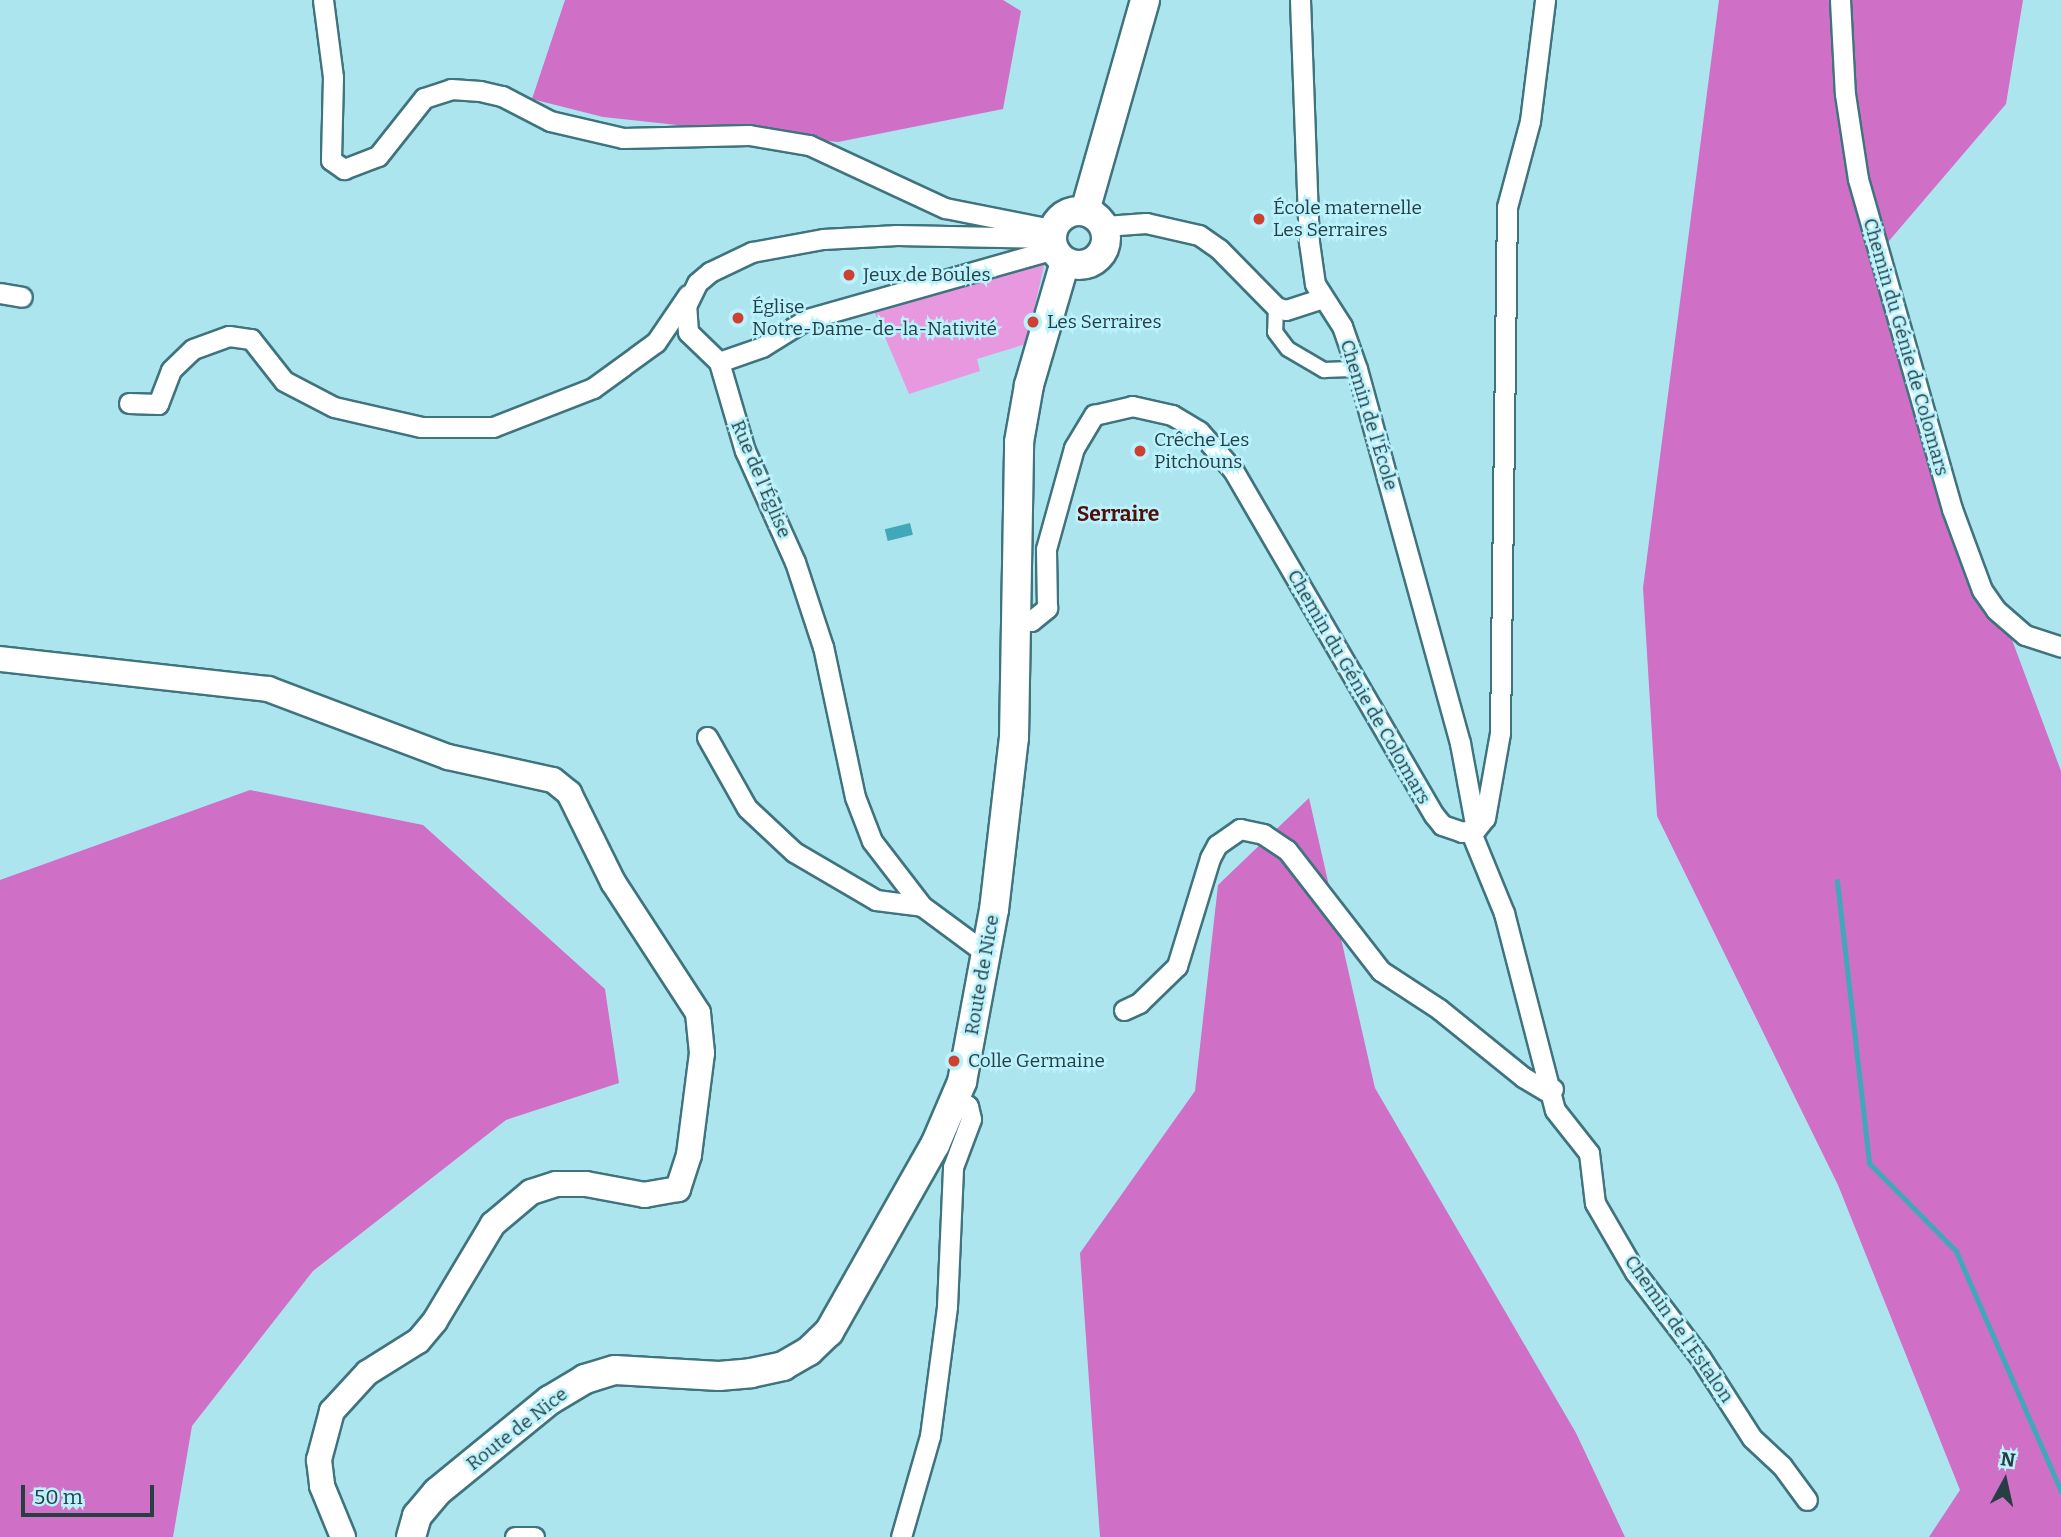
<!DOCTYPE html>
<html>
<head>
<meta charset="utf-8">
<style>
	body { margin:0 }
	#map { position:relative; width:2061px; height:1537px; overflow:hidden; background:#ade5ef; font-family:Bitter,serif }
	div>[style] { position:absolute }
	.green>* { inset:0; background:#e798df }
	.forest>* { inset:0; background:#cf6fc6 }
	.water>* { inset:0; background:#41a8ba; transform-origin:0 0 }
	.stream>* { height:5px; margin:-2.5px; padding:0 2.5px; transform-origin:2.5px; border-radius:2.5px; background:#41a8ba }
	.roads { filter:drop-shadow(2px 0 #3f747e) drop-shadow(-2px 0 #3f747e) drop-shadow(0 2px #3f747e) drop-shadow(0 -2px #3f747e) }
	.pedestrian>* { height:14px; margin:-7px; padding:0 7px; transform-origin:7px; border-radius:7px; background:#fff }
	.minor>* { height:19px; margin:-9.5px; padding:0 9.5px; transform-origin:9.5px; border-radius:9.5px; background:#fff }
	.tertiary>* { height:24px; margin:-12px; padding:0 12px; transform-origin:12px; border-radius:12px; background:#fff }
	.secondary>* { height:28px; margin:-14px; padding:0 14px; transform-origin:14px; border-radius:14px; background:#fff }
	.secondary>.ring { margin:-14px; padding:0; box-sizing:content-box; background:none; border:28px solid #fff; border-radius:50% }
	.dots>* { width:19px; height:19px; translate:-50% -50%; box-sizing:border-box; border:4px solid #baf2fd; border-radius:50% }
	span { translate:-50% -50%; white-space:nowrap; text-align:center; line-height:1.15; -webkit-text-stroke:5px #baf2fd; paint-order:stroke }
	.poi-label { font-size:19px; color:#273e42 }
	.left { translate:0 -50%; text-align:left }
	.street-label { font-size:19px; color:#273e42 }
	.neighbourhood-label { font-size:21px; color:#520e07; font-weight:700 }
	.north { position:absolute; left:1970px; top:1446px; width:70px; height:70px; -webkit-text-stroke:5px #baf2fd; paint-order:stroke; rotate:8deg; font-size:19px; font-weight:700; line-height:28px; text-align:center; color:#273e42 }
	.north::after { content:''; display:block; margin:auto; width:24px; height:32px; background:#273e42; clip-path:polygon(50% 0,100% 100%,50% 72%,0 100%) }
	.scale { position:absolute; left:21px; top:1485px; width:133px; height:32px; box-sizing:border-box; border:4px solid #273e42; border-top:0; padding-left:9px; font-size:21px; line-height:24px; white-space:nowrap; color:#273e42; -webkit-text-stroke:5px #baf2fd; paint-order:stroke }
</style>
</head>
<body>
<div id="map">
	<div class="green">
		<i style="clip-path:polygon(1045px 262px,1026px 344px,977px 359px,980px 371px,909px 394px,874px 311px)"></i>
	</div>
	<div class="forest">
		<i style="clip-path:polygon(565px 0,1003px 0,1021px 11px,1003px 109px,838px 142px,603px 117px,532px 99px)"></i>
		<i style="clip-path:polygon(1719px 0,2023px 0,2006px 104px,1871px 262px,2061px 771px,2061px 1537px,1929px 1537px,1960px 1490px,1838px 1185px,1657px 816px,1643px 588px)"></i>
		<i style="clip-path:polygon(250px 790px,423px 825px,605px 989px,619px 1083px,506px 1120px,313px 1271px,192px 1426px,173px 1537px,0 1537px,0 880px)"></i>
		<i style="clip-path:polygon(1309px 798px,1375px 1088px,1576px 1433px,1625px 1537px,1100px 1537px,1080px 1253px,1195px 1091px,1218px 885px)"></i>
	</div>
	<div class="water">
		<i style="left:910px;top:523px;width:12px;height:26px;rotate:76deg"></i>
	</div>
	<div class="stream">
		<i style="left:1837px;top:881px;width:284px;rotate:83.5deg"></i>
		<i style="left:1869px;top:1163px;width:124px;rotate:45.3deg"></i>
		<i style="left:1956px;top:1251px;width:262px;rotate:66.4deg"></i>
	</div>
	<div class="roads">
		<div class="pedestrian">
			<i style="left:1276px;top:307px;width:25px;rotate:92deg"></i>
			<i style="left:1275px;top:332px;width:21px;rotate:53deg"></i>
			<i style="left:1288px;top:349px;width:42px;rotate:30.3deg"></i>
			<i style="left:1324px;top:370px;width:33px;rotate:-2deg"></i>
		</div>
		<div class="minor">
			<i style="left:323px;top:0;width:78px;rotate:82.6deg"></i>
			<i style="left:333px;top:77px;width:83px;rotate:91.4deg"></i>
			<i style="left:331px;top:160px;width:16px;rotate:35deg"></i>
			<i style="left:344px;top:169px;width:36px;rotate:-21deg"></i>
			<i style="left:378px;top:156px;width:74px;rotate:-51.6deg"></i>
			<i style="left:424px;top:98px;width:28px;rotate:-18deg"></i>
			<i style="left:451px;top:89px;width:29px;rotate:4deg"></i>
			<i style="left:480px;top:91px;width:23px;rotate:13deg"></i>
			<i style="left:502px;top:96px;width:54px;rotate:27.5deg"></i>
			<i style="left:550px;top:121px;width:75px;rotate:13.1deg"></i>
			<i style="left:623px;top:138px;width:126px;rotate:-1.4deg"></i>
			<i style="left:749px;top:135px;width:61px;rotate:9.5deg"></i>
			<i style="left:809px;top:145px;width:150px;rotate:24.9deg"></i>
			<i style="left:945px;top:208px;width:103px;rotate:11.2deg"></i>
			<i style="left:1300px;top:0;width:242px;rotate:87.9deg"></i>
			<i style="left:1309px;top:242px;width:42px;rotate:81.9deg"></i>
			<i style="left:1315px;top:284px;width:50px;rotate:57.3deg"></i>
			<i style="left:1342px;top:326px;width:46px;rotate:70.8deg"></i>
			<i style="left:1357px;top:369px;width:388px;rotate:74.6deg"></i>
			<i style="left:1460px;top:743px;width:87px;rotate:79.5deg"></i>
			<i style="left:1840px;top:0;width:94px;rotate:87deg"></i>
			<i style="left:1845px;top:94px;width:86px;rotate:81.3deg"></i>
			<i style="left:1858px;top:179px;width:343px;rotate:74.1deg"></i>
			<i style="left:1952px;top:509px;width:86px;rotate:69.7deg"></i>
			<i style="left:1982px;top:590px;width:24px;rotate:55deg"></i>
			<i style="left:1996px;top:610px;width:38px;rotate:41deg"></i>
			<i style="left:2025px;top:635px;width:38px;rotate:18deg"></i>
			<i style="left:1105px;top:226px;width:41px;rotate:-4.2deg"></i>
			<i style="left:1146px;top:223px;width:54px;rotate:12.8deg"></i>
			<i style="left:1199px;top:235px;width:24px;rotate:35deg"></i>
			<i style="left:1219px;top:249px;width:81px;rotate:45.5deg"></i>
			<i style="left:1276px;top:307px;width:10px;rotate:17deg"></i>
			<i style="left:1286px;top:310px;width:38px;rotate:-18deg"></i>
			<i style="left:0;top:293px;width:22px;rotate:10deg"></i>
			<i style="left:719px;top:362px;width:46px;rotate:-19.2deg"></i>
			<i style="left:762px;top:347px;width:53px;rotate:-31.9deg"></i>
			<i style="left:807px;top:319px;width:257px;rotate:-15.8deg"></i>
			<i style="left:129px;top:403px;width:29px;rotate:2deg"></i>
			<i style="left:158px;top:404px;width:36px;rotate:-69deg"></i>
			<i style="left:171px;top:370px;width:30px;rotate:-44deg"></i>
			<i style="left:193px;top:349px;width:38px;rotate:-20deg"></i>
			<i style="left:229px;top:336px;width:22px;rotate:8deg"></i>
			<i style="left:251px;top:339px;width:53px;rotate:51.8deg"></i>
			<i style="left:284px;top:381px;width:56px;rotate:27.5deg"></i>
			<i style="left:334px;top:407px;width:89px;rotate:12.9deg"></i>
			<i style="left:421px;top:427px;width:72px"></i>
			<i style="left:493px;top:427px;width:107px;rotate:-21.3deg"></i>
			<i style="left:593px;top:388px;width:78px;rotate:-36.1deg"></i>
			<i style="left:656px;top:342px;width:57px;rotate:-55.8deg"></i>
			<i style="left:1014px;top:621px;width:17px"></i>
			<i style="left:1031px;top:621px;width:21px;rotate:-39deg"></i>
			<i style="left:1047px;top:608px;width:59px;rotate:-91deg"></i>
			<i style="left:1046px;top:549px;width:105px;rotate:-74.5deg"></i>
			<i style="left:1074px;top:448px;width:39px;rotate:-59deg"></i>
			<i style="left:1094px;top:415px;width:39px;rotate:-13deg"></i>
			<i style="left:1132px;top:406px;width:41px;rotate:12.7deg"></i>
			<i style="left:1172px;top:415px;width:31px;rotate:31deg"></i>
			<i style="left:1199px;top:431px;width:52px;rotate:48.9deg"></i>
			<i style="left:1233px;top:470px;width:399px;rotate:59.8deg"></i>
			<i style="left:1434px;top:815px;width:13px;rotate:51deg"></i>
			<i style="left:1442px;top:825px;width:21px;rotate:19deg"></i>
			<i style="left:1462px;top:832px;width:14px;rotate:-12deg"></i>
			<i style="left:1476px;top:829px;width:14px;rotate:-51deg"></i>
			<i style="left:1485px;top:818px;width:86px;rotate:-80deg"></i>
			<i style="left:1500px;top:733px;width:526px;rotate:-89.24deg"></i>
			<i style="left:1507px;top:207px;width:89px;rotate:-75deg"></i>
			<i style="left:1530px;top:121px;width:122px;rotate:-82.9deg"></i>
			<i style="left:707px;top:737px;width:81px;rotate:60.6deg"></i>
			<i style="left:747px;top:808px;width:64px;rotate:43.1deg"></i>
			<i style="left:794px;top:852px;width:95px;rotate:30.3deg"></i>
			<i style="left:876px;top:900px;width:46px;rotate:7.4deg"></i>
			<i style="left:1470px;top:830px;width:90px;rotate:67.7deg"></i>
			<i style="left:1504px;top:913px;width:203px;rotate:75.5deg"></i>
			<i style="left:1555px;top:1110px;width:55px;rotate:51.7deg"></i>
			<i style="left:1589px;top:1153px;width:50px;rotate:83.2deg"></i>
			<i style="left:1595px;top:1203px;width:80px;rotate:59.9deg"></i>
			<i style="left:1635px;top:1272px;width:107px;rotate:52.6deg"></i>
			<i style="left:1700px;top:1357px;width:96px;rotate:57.3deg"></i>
			<i style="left:1752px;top:1438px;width:41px;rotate:43deg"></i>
			<i style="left:1782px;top:1466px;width:42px;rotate:53.7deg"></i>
			<i style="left:987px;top:954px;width:81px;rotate:-143.6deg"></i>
			<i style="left:922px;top:906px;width:82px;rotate:-127.6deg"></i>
			<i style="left:872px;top:841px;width:47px;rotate:-111.1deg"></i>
			<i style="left:855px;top:797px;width:153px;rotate:-102deg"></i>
			<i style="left:823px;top:647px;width:89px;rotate:-108.2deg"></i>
			<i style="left:795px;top:562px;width:122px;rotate:-114.2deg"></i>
			<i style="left:745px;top:451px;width:93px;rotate:-106.3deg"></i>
			<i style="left:719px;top:362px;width:43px;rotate:-135.9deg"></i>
			<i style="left:688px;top:332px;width:26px;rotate:-94deg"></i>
			<i style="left:686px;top:306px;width:25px;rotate:-64deg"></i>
			<i style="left:697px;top:283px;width:17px;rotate:-40deg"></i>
			<i style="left:710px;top:272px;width:47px;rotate:-25.5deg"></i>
			<i style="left:752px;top:252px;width:72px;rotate:-10.4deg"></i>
			<i style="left:823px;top:239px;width:74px;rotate:-3.1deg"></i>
			<i style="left:897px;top:235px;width:155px;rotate:1.1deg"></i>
			<i style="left:1124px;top:1010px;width:17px;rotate:-25deg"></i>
			<i style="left:1139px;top:1003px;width:53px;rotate:-44.2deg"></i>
			<i style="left:1177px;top:966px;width:113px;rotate:-73deg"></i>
			<i style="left:1210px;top:858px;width:15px;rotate:-62deg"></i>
			<i style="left:1217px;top:845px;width:28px;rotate:-35deg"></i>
			<i style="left:1240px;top:829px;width:24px;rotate:12deg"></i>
			<i style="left:1263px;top:834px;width:29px;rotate:34deg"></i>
			<i style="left:1287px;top:850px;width:153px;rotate:52.2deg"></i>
			<i style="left:1381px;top:971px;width:69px;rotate:33.2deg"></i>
			<i style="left:1439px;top:1009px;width:108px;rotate:39deg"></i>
			<i style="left:1523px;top:1077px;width:26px;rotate:31deg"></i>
			<i style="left:1545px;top:1090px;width:8px;rotate:-7deg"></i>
			<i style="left:515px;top:1537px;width:19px"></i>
			<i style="left:901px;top:1537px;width:105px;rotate:-74deg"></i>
			<i style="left:930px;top:1436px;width:131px;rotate:-82.5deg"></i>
			<i style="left:947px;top:1306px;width:139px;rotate:-87.5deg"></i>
			<i style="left:953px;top:1167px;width:51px;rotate:-69.4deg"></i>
			<i style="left:971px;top:1119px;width:13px;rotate:-103deg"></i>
			<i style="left:968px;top:1106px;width:14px;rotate:-144deg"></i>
		</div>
		<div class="tertiary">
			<i style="left:0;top:659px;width:270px;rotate:6.4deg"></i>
			<i style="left:268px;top:689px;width:192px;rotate:20.7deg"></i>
			<i style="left:448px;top:757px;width:107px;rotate:12.4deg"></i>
			<i style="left:553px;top:780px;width:21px;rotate:39deg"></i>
			<i style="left:569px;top:793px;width:99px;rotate:63.7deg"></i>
			<i style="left:613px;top:882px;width:156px;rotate:57deg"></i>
			<i style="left:698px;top:1013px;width:40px;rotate:84.3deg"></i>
			<i style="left:702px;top:1053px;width:103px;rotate:97.3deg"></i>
			<i style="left:689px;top:1155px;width:36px;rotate:108deg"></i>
			<i style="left:678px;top:1189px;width:34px;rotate:170deg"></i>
			<i style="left:645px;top:1195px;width:60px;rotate:-169.4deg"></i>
			<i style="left:586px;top:1184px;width:30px;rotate:180deg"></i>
			<i style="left:556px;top:1184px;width:26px;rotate:162deg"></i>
			<i style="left:531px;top:1192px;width:50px;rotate:139.9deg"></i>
			<i style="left:493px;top:1224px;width:113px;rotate:120.9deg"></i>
			<i style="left:435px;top:1321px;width:26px;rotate:130deg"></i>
			<i style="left:418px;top:1341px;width:60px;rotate:147.9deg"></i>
			<i style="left:367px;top:1373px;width:52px;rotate:132.6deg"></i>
			<i style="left:332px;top:1411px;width:51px;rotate:104.9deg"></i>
			<i style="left:319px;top:1460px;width:26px;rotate:83deg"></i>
			<i style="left:322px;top:1486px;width:55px;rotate:67.6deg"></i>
		</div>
		<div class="secondary">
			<i class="ring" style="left:1052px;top:211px;width:26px;height:26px"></i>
			<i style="left:1085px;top:211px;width:219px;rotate:-74.1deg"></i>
			<i style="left:411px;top:1537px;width:22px;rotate:-74deg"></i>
			<i style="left:417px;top:1516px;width:31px;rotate:-50deg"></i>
			<i style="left:437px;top:1492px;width:146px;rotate:-39.2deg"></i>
			<i style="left:550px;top:1400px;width:41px;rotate:-31deg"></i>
			<i style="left:585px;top:1379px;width:31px;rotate:-17deg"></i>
			<i style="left:615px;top:1370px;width:104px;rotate:3.3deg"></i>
			<i style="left:719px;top:1376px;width:32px;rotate:-5deg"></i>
			<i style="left:751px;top:1373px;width:33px;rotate:-12deg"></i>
			<i style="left:783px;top:1366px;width:30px;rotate:-30deg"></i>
			<i style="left:809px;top:1351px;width:28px;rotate:-44deg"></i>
			<i style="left:829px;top:1332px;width:215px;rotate:-60.5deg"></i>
			<i style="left:935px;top:1145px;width:69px;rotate:-66.8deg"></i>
			<i style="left:962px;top:1082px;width:175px;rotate:-79.5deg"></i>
			<i style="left:994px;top:910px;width:173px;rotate:-83.4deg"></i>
			<i style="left:1014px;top:738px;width:296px;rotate:-89deg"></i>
			<i style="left:1019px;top:442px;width:58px;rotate:-80deg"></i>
			<i style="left:1029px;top:385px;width:128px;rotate:-73.7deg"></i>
		</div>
	</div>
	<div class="dots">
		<i style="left:1259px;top:219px;background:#ce4130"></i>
		<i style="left:849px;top:275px;background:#ce4130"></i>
		<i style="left:738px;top:318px;background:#ce4130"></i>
		<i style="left:1033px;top:322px;background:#ce4130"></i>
		<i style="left:1140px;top:451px;background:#ce4130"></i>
		<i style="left:954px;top:1061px;background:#ce4130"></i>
	</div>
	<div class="poi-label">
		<span class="left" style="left:1273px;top:219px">École maternelle<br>Les Serraires</span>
		<span class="left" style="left:863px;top:275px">Jeux de Boules</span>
		<span class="left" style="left:752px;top:318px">Église<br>Notre-Dame-de-la-Nativité</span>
		<span class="left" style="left:1047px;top:322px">Les Serraires</span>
		<span class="left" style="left:1154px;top:451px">Crêche Les<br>Pitchouns</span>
		<span class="left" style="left:968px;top:1061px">Colle Germaine</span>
	</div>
	<div class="street-label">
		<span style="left:1906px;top:347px;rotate:74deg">Chemin du Génie de Colomars</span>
		<span style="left:1369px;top:415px;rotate:73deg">Chemin de l'École</span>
		<span style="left:761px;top:479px;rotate:67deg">Rue de l'Église</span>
		<span style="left:1359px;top:687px;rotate:60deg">Chemin du Génie de Colomars</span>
		<span style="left:982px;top:975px;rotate:-80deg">Route de Nice</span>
		<span style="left:1679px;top:1329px;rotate:55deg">Chemin de l'Estalon</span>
		<span style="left:517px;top:1429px;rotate:-38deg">Route de Nice</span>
	</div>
	<div class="neighbourhood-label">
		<span style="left:1118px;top:514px">Serraire</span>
	</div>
	<div class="north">N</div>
	<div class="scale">50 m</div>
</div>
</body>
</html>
